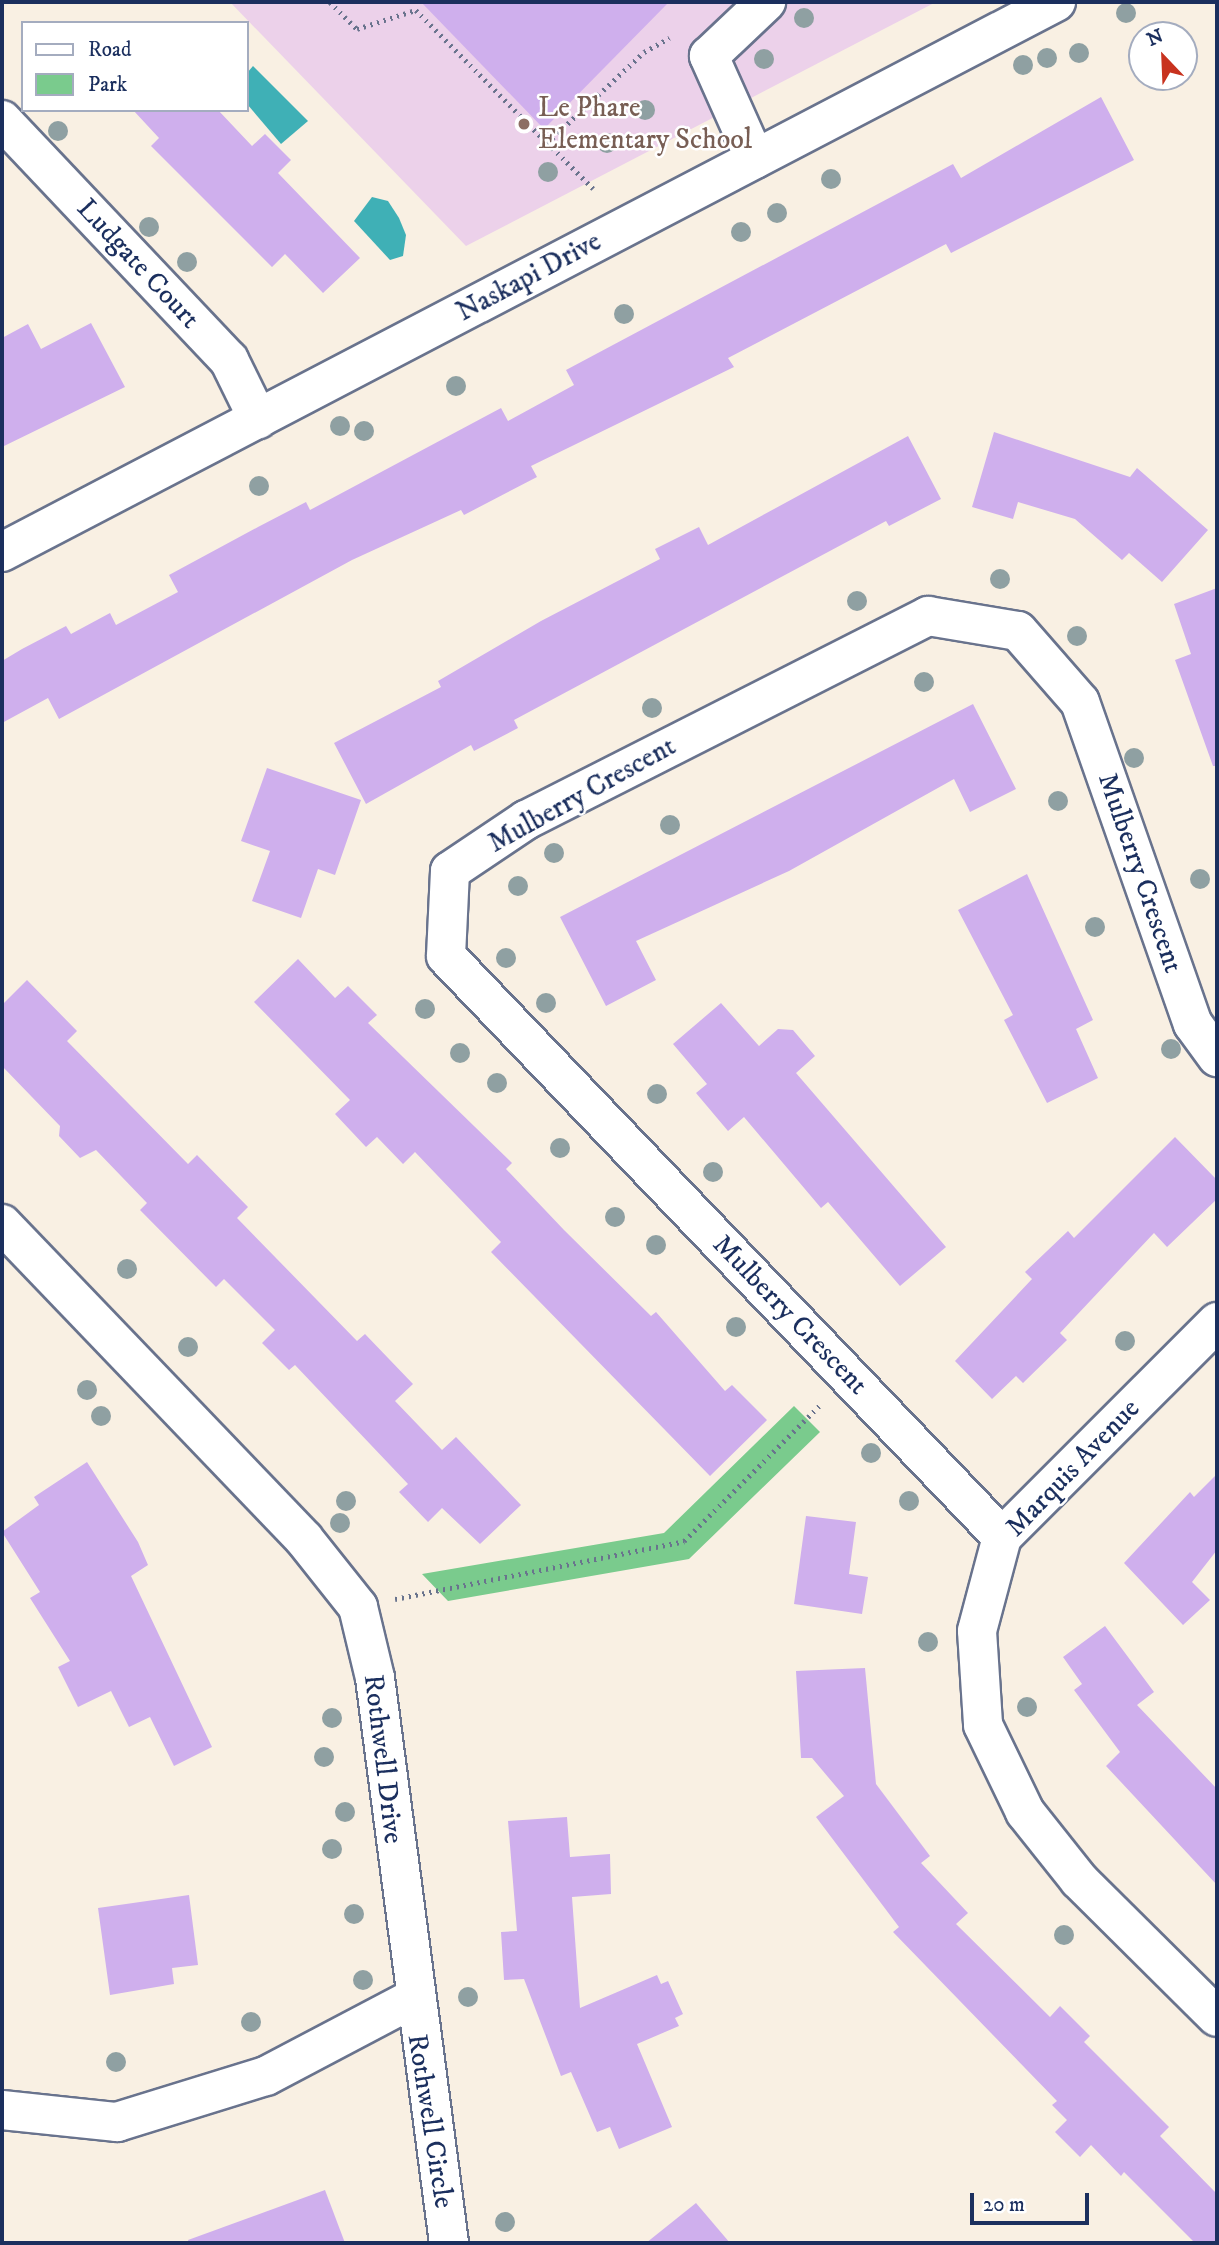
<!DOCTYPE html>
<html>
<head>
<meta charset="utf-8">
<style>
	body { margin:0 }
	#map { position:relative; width:1219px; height:2245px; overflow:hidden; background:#f9f0e3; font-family:"IM FELL DW Pica",serif }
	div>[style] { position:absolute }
	.built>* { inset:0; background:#ecd1ea }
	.green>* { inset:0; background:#7acb8d }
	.water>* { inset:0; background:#3fb0b6 }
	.building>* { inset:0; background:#cfafed }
	.path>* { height:4.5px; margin-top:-2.25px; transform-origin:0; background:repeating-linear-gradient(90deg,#69738d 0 2px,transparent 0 7px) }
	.roads { filter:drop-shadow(2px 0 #69738d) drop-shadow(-2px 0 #69738d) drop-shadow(0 2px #69738d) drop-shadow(0 -2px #69738d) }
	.minor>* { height:38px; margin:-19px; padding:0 19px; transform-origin:19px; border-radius:19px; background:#fff }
	.trees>* { width:20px; height:20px; margin:-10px; border-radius:50%; background:#8fa0a2 }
	.dots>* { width:19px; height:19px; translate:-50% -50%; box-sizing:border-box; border:4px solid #fff; border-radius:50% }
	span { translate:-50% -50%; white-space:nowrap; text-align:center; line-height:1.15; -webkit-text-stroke:5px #fff; paint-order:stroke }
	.education-label { font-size:28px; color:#785e54 }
	.left { translate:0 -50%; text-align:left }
	.street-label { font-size:28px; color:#1b2f5e }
	.frame { position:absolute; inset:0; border:4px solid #1b2f5e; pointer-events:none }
	.legend { position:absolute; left:21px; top:21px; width:228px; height:91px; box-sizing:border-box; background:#fff; border:2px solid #a4acbf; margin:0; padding:9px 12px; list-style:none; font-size:21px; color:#1b2f5e }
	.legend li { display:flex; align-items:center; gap:14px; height:35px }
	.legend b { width:35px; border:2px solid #a4acbf }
	.north { position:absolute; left:1128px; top:21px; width:70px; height:70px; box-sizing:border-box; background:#fff; border:2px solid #a4acbf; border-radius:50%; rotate:337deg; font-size:19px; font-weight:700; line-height:28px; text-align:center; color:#1b2f5e }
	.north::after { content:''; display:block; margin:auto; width:24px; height:32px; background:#c8321e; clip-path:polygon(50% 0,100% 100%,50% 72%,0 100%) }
	.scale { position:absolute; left:970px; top:2193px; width:119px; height:32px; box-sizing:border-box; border:4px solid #1b2f5e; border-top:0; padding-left:9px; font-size:21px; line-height:24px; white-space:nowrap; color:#1b2f5e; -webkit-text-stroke:5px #fff; paint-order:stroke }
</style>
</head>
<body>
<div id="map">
	<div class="built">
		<i style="clip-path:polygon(230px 2px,936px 2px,466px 246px)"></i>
	</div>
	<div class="green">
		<i style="clip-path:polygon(794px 1406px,820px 1432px,689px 1559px,448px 1601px,422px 1574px,664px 1533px)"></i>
	</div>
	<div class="water">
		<i style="clip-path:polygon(253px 66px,308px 121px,281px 144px,247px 104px,247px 73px)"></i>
		<i style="clip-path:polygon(372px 197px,388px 201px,399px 218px,406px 235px,403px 256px,390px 260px,354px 221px)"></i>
	</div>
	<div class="building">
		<i style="clip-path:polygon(421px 2px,669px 2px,544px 129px)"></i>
		<i style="clip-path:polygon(1101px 97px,1134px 160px,951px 253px,946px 244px,728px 358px,734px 367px,531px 466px,537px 477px,464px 515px,461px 510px,352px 560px,59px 719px,48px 698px,2px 723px,2px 661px,22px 649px,66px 626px,71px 634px,110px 613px,116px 625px,178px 592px,169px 575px,258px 527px,306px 502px,310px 510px,501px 408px,508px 421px,574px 385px,566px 370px,953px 164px,961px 178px)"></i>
		<i style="clip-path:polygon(133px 110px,218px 110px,252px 146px,265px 134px,291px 160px,278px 173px,360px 258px,323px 293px,285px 254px,272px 267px,151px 146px,159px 138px)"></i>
		<i style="clip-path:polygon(91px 323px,125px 387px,2px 447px,2px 338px,28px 324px,41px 349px)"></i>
		<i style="clip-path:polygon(994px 432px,1130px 477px,1137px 468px,1208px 530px,1162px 582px,1129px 553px,1122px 560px,1075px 519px,1018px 502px,1013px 519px,972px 507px)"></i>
		<i style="clip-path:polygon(908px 436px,941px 499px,889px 526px,886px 521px,514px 720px,518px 728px,474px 751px,471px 745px,366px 804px,334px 743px,441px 687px,438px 681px,541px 621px,660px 559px,655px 549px,699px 527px,708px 545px)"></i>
		<i style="clip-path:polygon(1217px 588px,1217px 766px,1213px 766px,1175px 660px,1191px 654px,1174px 604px)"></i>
		<i style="clip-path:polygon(973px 704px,1016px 789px,970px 812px,954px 779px,789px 871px,636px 941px,656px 980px,606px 1006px,560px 917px)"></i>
		<i style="clip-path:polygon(267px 768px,361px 800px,335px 875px,318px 869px,301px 918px,252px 901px,270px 851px,241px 841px)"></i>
		<i style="clip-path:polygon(1027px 874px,1093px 1020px,1076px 1029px,1098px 1078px,1047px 1103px,1004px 1020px,1013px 1015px,958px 910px)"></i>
		<i style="clip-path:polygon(298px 959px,335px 998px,348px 986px,377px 1015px,368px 1023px,512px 1163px,506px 1169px,564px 1230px,651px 1316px,656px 1312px,725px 1391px,732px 1385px,767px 1420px,710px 1476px,491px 1252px,501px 1242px,415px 1152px,403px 1164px,377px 1137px,366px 1147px,335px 1114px,350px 1100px,254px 1002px)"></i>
		<i style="clip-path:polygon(27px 980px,77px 1031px,67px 1041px,188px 1164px,197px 1155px,248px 1207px,237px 1218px,357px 1341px,365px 1334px,413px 1384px,395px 1401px,442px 1450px,456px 1437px,521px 1505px,480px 1544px,442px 1508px,428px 1522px,399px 1492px,408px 1484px,295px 1365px,289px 1370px,262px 1343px,275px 1330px,224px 1279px,216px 1287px,140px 1210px,147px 1203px,96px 1150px,80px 1158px,59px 1136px,60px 1126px,2px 1066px,2px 1005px)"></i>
		<i style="clip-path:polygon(721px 1003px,759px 1046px,778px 1029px,793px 1030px,815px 1056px,796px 1073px,946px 1247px,900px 1286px,828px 1202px,821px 1208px,744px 1117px,728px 1131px,696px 1093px,707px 1084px,673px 1044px)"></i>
		<i style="clip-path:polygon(1175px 1137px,1217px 1180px,1217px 1199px,1167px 1247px,1154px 1233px,1060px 1333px,1067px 1340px,1023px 1383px,1016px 1376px,992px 1399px,955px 1361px,1032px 1279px,1025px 1272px,1068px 1231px,1074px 1238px)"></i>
		<i style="clip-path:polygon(87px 1462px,138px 1542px,148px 1565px,131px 1576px,212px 1747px,174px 1766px,150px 1717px,129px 1727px,111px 1691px,78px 1707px,58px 1667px,70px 1661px,30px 1598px,40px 1592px,2px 1532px,39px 1505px,34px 1497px)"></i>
		<i style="clip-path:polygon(1217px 1474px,1217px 1550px,1192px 1582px,1210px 1600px,1183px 1625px,1124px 1563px,1190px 1492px,1194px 1497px)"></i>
		<i style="clip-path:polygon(806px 1516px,856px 1522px,849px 1574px,868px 1577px,862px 1614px,794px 1604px)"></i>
		<i style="clip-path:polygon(1105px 1626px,1154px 1692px,1137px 1705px,1217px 1789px,1217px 1885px,1106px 1766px,1120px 1752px,1074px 1690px,1082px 1684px,1063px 1657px)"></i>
		<i style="clip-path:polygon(865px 1668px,876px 1784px,930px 1856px,921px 1863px,968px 1913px,956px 1924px,1050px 2017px,1060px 2006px,1090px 2036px,1084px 2042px,1169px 2127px,1160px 2136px,1217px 2194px,1217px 2243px,1195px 2243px,1124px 2172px,1121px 2176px,1091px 2145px,1080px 2157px,1055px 2132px,1067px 2120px,1052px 2105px,1057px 2101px,893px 1932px,899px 1927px,816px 1817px,844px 1796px,812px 1758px,801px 1758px,796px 1671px)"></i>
		<i style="clip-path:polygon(567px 1817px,570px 1857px,610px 1854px,611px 1894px,572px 1897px,580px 2008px,657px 1975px,661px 1984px,668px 1981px,683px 2014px,675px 2018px,679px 2026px,637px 2044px,672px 2127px,619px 2149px,610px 2127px,597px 2132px,571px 2072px,561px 2076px,524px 1979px,504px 1980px,501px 1932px,517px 1931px,508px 1821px)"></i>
		<i style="clip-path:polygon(189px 1895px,198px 1965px,172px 1968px,174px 1984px,110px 1995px,98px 1908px)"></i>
		<i style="clip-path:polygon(325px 2190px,345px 2243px,189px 2243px,188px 2240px)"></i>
		<i style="clip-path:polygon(696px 2203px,730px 2243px,646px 2243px)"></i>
	</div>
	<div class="path">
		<i style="left:330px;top:2px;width:38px;rotate:45deg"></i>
		<i style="left:357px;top:29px;width:62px;rotate:-17.9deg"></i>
		<i style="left:416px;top:10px;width:187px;rotate:45.4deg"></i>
		<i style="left:593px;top:189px;width:65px;rotate:-135deg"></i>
		<i style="left:547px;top:143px;width:133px;rotate:-43.2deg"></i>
		<i style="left:644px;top:52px;width:29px;rotate:-29deg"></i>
		<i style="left:395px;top:1599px;width:295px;rotate:-11.3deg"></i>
		<i style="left:684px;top:1541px;width:194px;rotate:-45deg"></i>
	</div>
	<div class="roads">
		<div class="minor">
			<i style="left:2px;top:120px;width:330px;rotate:46.6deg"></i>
			<i style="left:229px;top:360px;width:66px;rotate:63.8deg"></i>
			<i style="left:755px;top:159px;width:113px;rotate:-114.1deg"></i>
			<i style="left:709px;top:56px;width:79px;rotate:-43.5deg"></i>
			<i style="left:2px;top:552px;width:1189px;rotate:-27.56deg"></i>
			<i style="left:2px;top:1224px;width:436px;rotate:46.2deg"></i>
			<i style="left:304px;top:1539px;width:87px;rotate:51.5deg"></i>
			<i style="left:358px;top:1607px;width:73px;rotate:76.5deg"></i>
			<i style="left:375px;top:1678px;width:570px;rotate:82.54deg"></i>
			<i style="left:1217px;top:1322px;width:304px;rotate:135deg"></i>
			<i style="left:1002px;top:1537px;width:97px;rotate:104.9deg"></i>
			<i style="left:977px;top:1631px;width:94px;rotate:86.3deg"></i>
			<i style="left:983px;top:1725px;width:97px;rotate:64.2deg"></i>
			<i style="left:1025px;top:1812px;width:87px;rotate:51.5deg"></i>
			<i style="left:1079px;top:1880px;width:194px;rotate:44.8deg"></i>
			<i style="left:1002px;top:1537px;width:804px;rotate:-133.74deg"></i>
			<i style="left:446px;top:956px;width:85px;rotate:-87.3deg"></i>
			<i style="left:450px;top:871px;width:92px;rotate:-33.9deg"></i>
			<i style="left:526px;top:820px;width:451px;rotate:-26.9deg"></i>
			<i style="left:928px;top:616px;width:91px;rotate:9.5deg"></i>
			<i style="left:1018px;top:631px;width:94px;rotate:48.9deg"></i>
			<i style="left:1080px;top:702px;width:341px;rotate:70.7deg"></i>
			<i style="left:1193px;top:1024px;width:41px;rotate:54deg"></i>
			<i style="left:2px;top:2110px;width:116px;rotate:6deg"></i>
			<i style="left:117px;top:2122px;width:156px;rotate:-17.2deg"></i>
			<i style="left:266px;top:2076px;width:165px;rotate:-27.8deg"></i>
		</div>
	</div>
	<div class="trees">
		<i style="left:1126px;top:13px"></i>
		<i style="left:804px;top:18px"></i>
		<i style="left:1079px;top:53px"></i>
		<i style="left:1047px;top:58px"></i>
		<i style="left:764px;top:59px"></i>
		<i style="left:1023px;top:65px"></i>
		<i style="left:645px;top:110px"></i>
		<i style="left:58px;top:131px"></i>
		<i style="left:607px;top:143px"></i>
		<i style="left:548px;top:172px"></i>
		<i style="left:831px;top:179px"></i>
		<i style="left:777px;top:213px"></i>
		<i style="left:149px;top:227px"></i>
		<i style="left:741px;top:232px"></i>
		<i style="left:187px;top:262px"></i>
		<i style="left:624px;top:314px"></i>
		<i style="left:456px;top:386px"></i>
		<i style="left:340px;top:426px"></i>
		<i style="left:364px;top:431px"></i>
		<i style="left:259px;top:486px"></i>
		<i style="left:1000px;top:579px"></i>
		<i style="left:857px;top:601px"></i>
		<i style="left:1077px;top:636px"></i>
		<i style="left:924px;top:682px"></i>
		<i style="left:652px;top:708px"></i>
		<i style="left:1134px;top:758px"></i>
		<i style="left:1058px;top:801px"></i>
		<i style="left:670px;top:825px"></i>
		<i style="left:554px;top:853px"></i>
		<i style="left:1200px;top:879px"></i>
		<i style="left:518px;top:886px"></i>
		<i style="left:1095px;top:927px"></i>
		<i style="left:506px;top:958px"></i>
		<i style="left:546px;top:1003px"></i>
		<i style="left:425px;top:1009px"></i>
		<i style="left:1171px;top:1049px"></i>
		<i style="left:460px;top:1053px"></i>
		<i style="left:497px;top:1083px"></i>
		<i style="left:657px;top:1094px"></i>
		<i style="left:560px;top:1148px"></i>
		<i style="left:713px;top:1172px"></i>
		<i style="left:615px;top:1217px"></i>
		<i style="left:656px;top:1245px"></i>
		<i style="left:127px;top:1269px"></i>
		<i style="left:736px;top:1327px"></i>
		<i style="left:1125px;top:1341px"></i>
		<i style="left:188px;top:1347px"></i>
		<i style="left:87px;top:1390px"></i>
		<i style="left:101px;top:1416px"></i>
		<i style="left:871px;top:1453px"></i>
		<i style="left:346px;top:1501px"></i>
		<i style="left:909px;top:1501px"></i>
		<i style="left:340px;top:1523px"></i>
		<i style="left:928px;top:1642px"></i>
		<i style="left:1027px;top:1707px"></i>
		<i style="left:332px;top:1718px"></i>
		<i style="left:324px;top:1757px"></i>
		<i style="left:345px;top:1812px"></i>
		<i style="left:332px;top:1849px"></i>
		<i style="left:354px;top:1914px"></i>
		<i style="left:1064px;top:1935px"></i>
		<i style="left:363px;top:1980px"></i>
		<i style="left:468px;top:1997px"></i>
		<i style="left:251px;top:2022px"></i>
		<i style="left:116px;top:2062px"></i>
		<i style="left:505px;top:2222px"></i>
	</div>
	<div class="dots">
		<i style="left:524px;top:124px;background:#8d6e63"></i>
	</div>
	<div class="education-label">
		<span class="left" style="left:538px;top:124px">Le Phare<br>Elementary School</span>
	</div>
	<div class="street-label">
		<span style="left:138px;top:264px;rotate:47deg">Ludgate Court</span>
		<span style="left:529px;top:277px;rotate:-28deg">Naskapi Drive</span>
		<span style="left:582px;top:795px;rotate:-29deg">Mulberry Crescent</span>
		<span style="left:1140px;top:873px;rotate:71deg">Mulberry Crescent</span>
		<span style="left:790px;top:1315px;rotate:46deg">Mulberry Crescent</span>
		<span style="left:1073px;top:1468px;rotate:-46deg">Marquis Avenue</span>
		<span style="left:383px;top:1759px;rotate:83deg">Rothwell Drive</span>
		<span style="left:430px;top:2121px;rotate:81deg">Rothwell Circle</span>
	</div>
	<div class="frame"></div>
	<ul class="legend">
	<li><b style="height:9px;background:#fff"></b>Road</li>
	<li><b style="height:19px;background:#7acb8d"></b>Park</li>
	</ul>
	<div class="north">N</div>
	<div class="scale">20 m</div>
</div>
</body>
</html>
